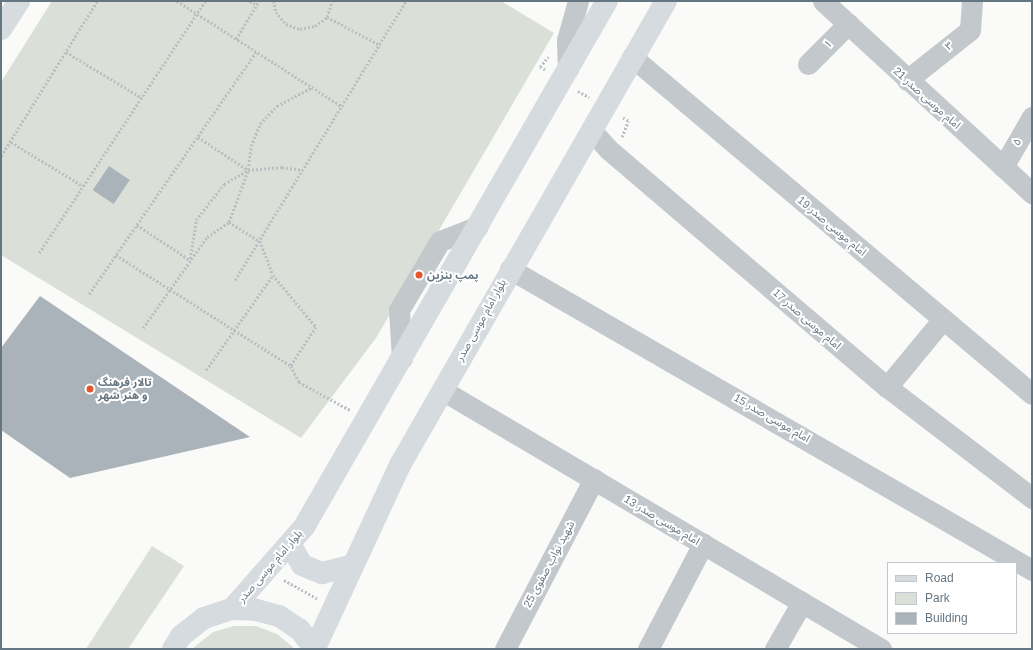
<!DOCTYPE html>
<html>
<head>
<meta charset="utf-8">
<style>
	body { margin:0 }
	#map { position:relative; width:1033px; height:650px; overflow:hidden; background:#fafaf8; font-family:Helvetica,"Noto Sans Arabic",sans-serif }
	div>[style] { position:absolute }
	.green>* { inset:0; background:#dadfd7 }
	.building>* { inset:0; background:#aab3b9; transform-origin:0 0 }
	.path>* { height:2.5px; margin-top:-1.25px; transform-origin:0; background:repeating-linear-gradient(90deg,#bbbfc2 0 2px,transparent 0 4px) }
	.minor>* { height:21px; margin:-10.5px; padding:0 10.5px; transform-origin:10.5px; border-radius:10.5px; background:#c3c8cc }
	.major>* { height:22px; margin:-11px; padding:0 11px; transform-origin:11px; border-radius:11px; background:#d6dbdf }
	.dots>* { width:11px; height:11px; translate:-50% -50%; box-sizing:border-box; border:2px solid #fff; border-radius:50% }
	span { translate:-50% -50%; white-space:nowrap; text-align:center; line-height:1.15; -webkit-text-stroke:4px #fff; paint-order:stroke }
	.street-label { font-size:11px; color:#657683 }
	.poi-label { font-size:11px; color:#657683; font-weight:700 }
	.left { translate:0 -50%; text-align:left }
	.frame { position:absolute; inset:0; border:2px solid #657683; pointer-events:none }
	.legend { position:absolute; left:887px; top:562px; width:130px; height:72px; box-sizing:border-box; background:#fff; border:1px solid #c1c8cd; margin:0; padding:5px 7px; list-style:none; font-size:12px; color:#657683 }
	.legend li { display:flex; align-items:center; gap:8px; height:20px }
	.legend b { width:20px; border:1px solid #c1c8cd }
</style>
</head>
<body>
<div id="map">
	<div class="green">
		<i style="clip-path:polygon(52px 1px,501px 1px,554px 33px,376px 338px,301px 438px,1px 255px,1px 82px)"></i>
		<i style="clip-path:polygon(152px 546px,184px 566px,128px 649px,86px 649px)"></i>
		<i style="clip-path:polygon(234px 626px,256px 626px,277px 634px,295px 649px,192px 649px,213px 632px)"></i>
	</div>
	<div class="building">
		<i style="left:109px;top:166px;width:25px;height:29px;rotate:34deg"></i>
		<i style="clip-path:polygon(40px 296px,250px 437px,70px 478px,1px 430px,1px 348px)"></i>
	</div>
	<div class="path">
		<i style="left:177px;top:1px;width:197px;rotate:32.6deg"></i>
		<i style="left:250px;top:1px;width:7px;rotate:34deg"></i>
		<i style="left:274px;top:1px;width:11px;rotate:80deg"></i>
		<i style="left:276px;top:12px;width:16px;rotate:50deg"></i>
		<i style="left:286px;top:24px;width:15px;rotate:20deg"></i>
		<i style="left:300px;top:29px;width:15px;rotate:-11deg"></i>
		<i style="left:315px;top:26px;width:15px;rotate:-37deg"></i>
		<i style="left:327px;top:17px;width:17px;rotate:-73deg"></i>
		<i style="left:327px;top:17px;width:60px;rotate:27.8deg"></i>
		<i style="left:236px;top:39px;width:44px;rotate:-58.8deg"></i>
		<i style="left:66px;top:52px;width:89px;rotate:31.2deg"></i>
		<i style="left:545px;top:70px;width:6px;rotate:-149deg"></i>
		<i style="left:540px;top:67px;width:13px;rotate:-51deg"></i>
		<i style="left:578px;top:91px;width:13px;rotate:29deg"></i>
		<i style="left:198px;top:137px;width:60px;rotate:33.4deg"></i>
		<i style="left:622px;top:137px;width:17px;rotate:-69deg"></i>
		<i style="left:628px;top:121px;width:6px;rotate:-149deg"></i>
		<i style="left:11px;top:142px;width:84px;rotate:31.4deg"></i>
		<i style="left:1px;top:156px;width:182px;rotate:-58.2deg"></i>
		<i style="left:229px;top:222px;width:36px;rotate:32deg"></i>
		<i style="left:260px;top:241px;width:36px;rotate:69deg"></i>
		<i style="left:273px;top:275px;width:67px;rotate:50.4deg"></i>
		<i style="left:316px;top:327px;width:46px;rotate:122.7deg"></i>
		<i style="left:137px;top:225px;width:64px;rotate:33.4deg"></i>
		<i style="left:39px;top:253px;width:302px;rotate:-56.6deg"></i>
		<i style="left:116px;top:255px;width:207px;rotate:32.4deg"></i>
		<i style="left:291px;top:366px;width:18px;rotate:63deg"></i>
		<i style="left:299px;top:382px;width:58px;rotate:28.8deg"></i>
		<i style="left:190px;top:259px;width:39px;rotate:-81deg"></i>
		<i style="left:196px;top:220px;width:46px;rotate:-52.1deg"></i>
		<i style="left:224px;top:184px;width:28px;rotate:-30deg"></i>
		<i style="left:248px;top:170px;width:34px;rotate:-5deg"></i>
		<i style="left:282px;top:167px;width:21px;rotate:8deg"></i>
		<i style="left:235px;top:280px;width:327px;rotate:-58.5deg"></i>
		<i style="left:89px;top:294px;width:294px;rotate:-55.4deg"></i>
		<i style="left:143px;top:328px;width:111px;rotate:-54.9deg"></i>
		<i style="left:207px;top:237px;width:27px;rotate:-34deg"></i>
		<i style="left:229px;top:222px;width:55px;rotate:-69.9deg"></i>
		<i style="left:248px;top:170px;width:24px;rotate:-83deg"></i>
		<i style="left:251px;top:146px;width:24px;rotate:-68deg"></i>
		<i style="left:260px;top:124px;width:25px;rotate:-47deg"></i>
		<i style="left:277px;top:106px;width:40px;rotate:-28deg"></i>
		<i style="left:206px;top:370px;width:116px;rotate:-54.8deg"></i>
		<i style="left:284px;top:580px;width:38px;rotate:29deg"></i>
	</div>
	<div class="minor">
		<i style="left:823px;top:1px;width:284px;rotate:42.6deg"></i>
		<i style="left:632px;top:57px;width:523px;rotate:40.11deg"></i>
		<i style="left:808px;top:64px;width:57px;rotate:-45deg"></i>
		<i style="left:568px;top:69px;width:29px;rotate:-92deg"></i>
		<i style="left:567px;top:40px;width:41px;rotate:-74.2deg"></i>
		<i style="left:907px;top:80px;width:80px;rotate:-38.4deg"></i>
		<i style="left:970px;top:30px;width:29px;rotate:-86deg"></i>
		<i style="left:591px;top:130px;width:25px;rotate:48deg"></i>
		<i style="left:608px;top:149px;width:367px;rotate:40.5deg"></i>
		<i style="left:887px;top:387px;width:183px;rotate:37.4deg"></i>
		<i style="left:1003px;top:167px;width:58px;rotate:-59.9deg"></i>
		<i style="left:510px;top:269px;width:603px;rotate:29.97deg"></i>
		<i style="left:402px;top:358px;width:48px;rotate:-93.6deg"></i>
		<i style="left:399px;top:310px;width:80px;rotate:-59.3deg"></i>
		<i style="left:440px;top:241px;width:40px;rotate:-21deg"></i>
		<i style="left:887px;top:387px;width:88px;rotate:-50.5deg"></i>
		<i style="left:442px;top:390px;width:510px;rotate:30.54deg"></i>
		<i style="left:505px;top:649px;width:192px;rotate:-62.4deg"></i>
		<i style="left:648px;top:649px;width:119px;rotate:-62.4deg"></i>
		<i style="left:775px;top:649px;width:54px;rotate:-60.1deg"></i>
	</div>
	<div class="major">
		<i style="left:1px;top:29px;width:33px;rotate:-57deg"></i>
		<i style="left:290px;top:544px;width:24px;rotate:60deg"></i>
		<i style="left:302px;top:565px;width:22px;rotate:22deg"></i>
		<i style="left:322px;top:573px;width:30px;rotate:-14deg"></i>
		<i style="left:232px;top:609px;width:109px;rotate:-48.7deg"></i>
		<i style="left:304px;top:527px;width:607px;rotate:-60.06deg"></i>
		<i style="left:315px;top:648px;width:202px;rotate:-65.1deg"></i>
		<i style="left:400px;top:465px;width:535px;rotate:-60.18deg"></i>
		<i style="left:173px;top:649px;width:15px;rotate:-58deg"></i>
		<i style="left:181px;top:636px;width:29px;rotate:-38deg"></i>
		<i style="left:204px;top:618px;width:29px;rotate:-18deg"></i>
		<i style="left:232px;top:609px;width:24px;rotate:2deg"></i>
		<i style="left:256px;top:610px;width:24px;rotate:15deg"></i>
		<i style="left:279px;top:616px;width:25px;rotate:34deg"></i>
		<i style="left:300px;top:630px;width:24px;rotate:52deg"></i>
	</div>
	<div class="dots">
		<i style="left:419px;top:275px;background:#e4572e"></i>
		<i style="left:90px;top:389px;background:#e4572e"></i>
	</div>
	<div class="street-label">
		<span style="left:828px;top:44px;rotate:-44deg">۱</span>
		<span style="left:949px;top:46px;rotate:-39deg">۳</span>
		<span style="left:927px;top:98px;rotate:42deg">امام موسی صدر 21</span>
		<span style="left:1017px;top:142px;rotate:-60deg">۵</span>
		<span style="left:832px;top:226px;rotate:40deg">امام موسی صدر 19</span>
		<span style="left:807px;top:319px;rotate:41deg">امام موسی صدر 17</span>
		<span style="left:481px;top:320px;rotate:-61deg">بلوار امام موسی صدر</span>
		<span style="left:772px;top:418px;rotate:30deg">امام موسی صدر 15</span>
		<span style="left:662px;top:520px;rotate:31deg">امام موسی صدر 13</span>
		<span style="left:549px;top:564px;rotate:-62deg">شهید نواب صفوی 25</span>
		<span style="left:270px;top:566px;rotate:-49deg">بلوار امام موسی صدر</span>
	</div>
	<div class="poi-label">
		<span class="left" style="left:427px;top:275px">پمپ بنزین</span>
		<span class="left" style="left:98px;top:389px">تالار فرهنگ<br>و هنر شهر</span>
	</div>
	<div class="frame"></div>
	<ul class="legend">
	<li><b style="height:5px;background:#d6dbdf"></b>Road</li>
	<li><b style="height:11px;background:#dadfd7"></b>Park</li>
	<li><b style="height:11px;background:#aab3b9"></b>Building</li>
	</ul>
</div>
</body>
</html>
